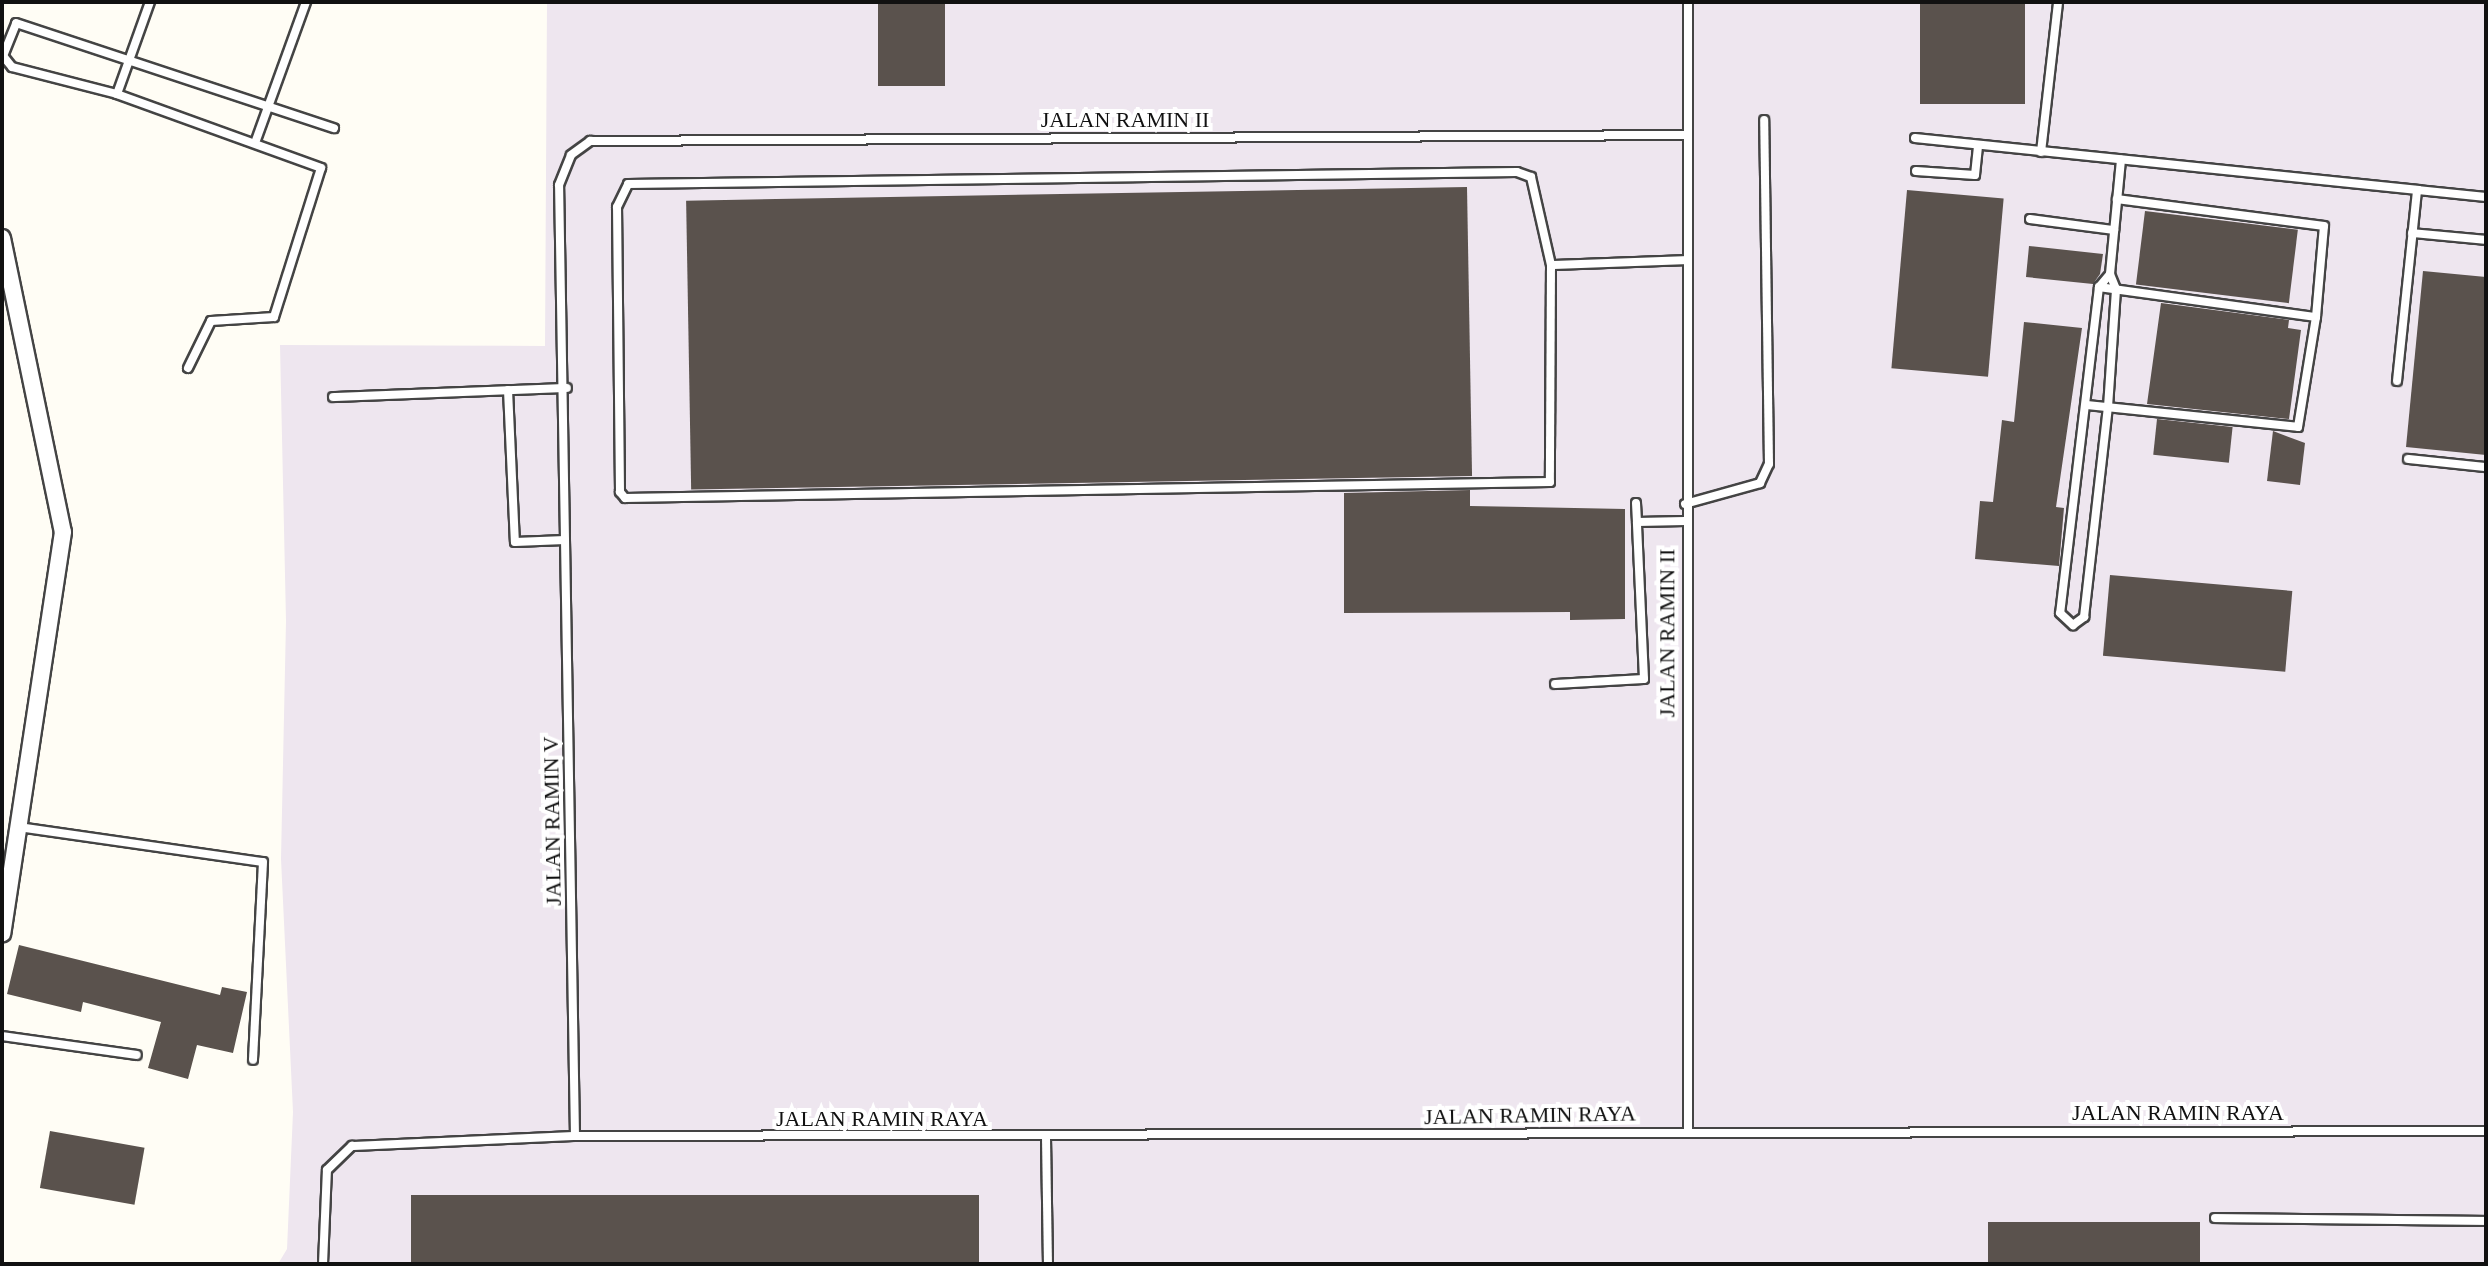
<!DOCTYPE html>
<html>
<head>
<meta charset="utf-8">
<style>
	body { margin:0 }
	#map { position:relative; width:2488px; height:1266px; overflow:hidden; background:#fffdf5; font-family:Georgia,serif }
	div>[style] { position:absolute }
	.industrial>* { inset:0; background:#eee6ef }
	.building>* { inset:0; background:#5a524d; transform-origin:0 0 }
	.roads { filter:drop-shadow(2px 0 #444) drop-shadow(-2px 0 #444) drop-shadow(0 2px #444) drop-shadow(0 -2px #444) }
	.service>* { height:8px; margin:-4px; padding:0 4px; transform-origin:4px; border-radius:4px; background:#fff }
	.minor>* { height:16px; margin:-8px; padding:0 8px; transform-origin:8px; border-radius:8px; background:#fff }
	span { translate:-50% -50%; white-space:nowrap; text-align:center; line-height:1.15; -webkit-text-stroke:8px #fff; paint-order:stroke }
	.street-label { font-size:22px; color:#111 }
	.frame { position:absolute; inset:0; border:4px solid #111; pointer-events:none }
</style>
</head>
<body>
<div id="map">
	<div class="industrial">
		<i style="clip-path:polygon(547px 2px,2486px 2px,2486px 1264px,278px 1264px,287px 1249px,293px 1112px,281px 859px,286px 621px,280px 345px,545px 346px)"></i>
	</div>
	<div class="building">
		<i style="left:878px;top:2px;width:67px;height:84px"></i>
		<i style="left:1920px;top:2px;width:105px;height:102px"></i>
		<i style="left:1467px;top:187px;width:289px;height:781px;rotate:89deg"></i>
		<i style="left:1907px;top:190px;width:97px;height:179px;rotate:5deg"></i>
		<i style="left:2145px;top:211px;width:154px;height:74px;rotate:7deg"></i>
		<i style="clip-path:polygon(2029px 246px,2103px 254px,2100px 274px,2093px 284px,2026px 277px)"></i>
		<i style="clip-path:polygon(2423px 271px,2486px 277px,2486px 455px,2406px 447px)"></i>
		<i style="clip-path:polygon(2161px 303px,2289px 320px,2288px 328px,2301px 330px,2289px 419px,2147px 404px)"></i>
		<i style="clip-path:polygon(2024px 322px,2082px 328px,2056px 507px,2064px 508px,2059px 566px,1975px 559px,1980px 501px,1993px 502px,2002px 420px,2014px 422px)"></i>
		<i style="left:2157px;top:419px;width:76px;height:36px;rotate:6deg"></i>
		<i style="clip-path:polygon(2273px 431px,2305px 443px,2300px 485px,2267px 481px)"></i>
		<i style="clip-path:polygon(1470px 490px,1470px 506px,1625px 509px,1625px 619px,1570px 620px,1570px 612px,1344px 613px,1344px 493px)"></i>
		<i style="left:2110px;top:575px;width:183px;height:81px;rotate:5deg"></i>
		<i style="clip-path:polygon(19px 945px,220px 995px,222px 987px,247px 992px,233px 1053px,197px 1045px,188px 1079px,148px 1068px,161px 1022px,83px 1002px,81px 1012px,7px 994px)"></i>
		<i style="left:50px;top:1131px;width:96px;height:58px;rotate:10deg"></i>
		<i style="left:411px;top:1195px;width:568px;height:69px"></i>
		<i style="left:2200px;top:1222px;width:42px;height:212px;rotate:90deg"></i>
	</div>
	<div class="roads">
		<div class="service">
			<i style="left:1688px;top:2px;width:1129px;rotate:90deg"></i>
			<i style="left:117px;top:94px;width:98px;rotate:-70.3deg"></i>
			<i style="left:1915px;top:138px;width:574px;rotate:5.9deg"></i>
			<i style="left:255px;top:143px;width:150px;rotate:-70.1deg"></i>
			<i style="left:2041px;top:152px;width:151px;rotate:-83.5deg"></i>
			<i style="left:1916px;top:171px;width:59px;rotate:3.9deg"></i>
			<i style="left:1975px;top:175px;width:29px;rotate:-84deg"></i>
			<i style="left:2030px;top:219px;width:85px;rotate:7.5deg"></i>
			<i style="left:2412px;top:233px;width:74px;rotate:5.4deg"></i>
			<i style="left:1551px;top:265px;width:217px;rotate:90.3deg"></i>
			<i style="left:1550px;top:482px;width:925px;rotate:179.01deg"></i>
			<i style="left:625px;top:498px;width:8px;rotate:-130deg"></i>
			<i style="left:620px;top:492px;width:285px;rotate:-90.6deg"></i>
			<i style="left:617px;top:207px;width:25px;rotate:-64deg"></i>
			<i style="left:628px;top:184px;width:889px;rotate:-0.77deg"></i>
			<i style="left:1517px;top:172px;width:15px;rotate:20deg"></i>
			<i style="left:1531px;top:177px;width:90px;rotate:77.2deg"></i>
			<i style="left:1551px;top:265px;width:134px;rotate:-2.1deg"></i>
			<i style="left:2110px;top:274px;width:17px;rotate:130deg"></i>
			<i style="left:2099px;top:287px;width:328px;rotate:96.8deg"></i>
			<i style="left:2060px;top:613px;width:18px;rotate:43deg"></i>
			<i style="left:2073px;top:625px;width:14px;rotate:-36deg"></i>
			<i style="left:2084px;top:617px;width:211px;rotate:-83.5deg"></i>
			<i style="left:2108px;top:407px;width:118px;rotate:-86.1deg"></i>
			<i style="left:2116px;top:289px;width:16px;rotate:-112deg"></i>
			<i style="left:2110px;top:274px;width:115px;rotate:-84.5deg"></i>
			<i style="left:2099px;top:287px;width:219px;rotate:7.9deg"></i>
			<i style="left:188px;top:368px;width:52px;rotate:-63.9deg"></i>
			<i style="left:211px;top:321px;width:63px;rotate:-3.6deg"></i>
			<i style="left:274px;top:317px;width:156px;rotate:-72.5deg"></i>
			<i style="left:321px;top:168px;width:217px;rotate:-160.1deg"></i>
			<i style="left:117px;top:94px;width:108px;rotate:-165.6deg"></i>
			<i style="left:12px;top:67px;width:14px;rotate:-129deg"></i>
			<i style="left:3px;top:56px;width:35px;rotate:-68deg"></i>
			<i style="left:16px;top:23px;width:335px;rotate:18.3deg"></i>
			<i style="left:2397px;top:381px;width:192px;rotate:-84deg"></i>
			<i style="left:508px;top:390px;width:152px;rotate:87.4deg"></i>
			<i style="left:515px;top:542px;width:50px;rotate:-2.3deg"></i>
			<i style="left:333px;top:397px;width:234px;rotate:-2.2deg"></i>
			<i style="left:2086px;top:405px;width:213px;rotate:5.9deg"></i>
			<i style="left:2298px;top:427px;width:111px;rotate:-80.7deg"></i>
			<i style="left:2316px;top:317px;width:91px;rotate:-85deg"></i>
			<i style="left:2324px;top:226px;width:209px;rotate:-172.6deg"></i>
			<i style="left:2408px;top:459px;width:78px;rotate:5.9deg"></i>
			<i style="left:1636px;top:503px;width:19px;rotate:87deg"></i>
			<i style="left:1685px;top:504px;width:78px;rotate:-15.6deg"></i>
			<i style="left:1760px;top:483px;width:21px;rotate:-65deg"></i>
			<i style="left:1769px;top:464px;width:344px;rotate:-90.8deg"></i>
			<i style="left:1555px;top:684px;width:89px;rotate:-3.2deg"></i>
			<i style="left:1644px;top:679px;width:157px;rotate:-92.6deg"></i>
			<i style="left:1637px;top:522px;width:48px;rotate:-1.2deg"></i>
			<i style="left:19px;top:827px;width:246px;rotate:8.2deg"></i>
			<i style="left:263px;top:862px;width:198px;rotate:92.9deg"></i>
			<i style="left:2px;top:1036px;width:136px;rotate:8deg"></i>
			<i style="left:575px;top:1136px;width:951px;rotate:-90.96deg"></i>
			<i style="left:559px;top:185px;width:32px;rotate:-68deg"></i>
			<i style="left:571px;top:155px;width:24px;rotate:-36deg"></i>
			<i style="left:590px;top:141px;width:1094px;rotate:-0.31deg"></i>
			<i style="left:1046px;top:1138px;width:126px;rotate:89.1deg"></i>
			<i style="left:2215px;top:1218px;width:271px;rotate:0.6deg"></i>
			<i style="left:323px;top:1264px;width:94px;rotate:-87.6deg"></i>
			<i style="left:327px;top:1170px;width:35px;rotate:-44deg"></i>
			<i style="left:352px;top:1146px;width:223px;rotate:-2.6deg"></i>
			<i style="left:575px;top:1136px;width:1911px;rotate:-0.15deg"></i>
		</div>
		<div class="minor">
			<i style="left:2px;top:238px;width:300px;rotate:78.3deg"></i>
			<i style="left:63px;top:532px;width:406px;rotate:98.6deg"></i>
		</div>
	</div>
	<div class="street-label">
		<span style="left:1125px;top:120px">JALAN RAMIN II</span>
		<span style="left:1667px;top:633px;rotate:-90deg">JALAN RAMIN II</span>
		<span style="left:552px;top:821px;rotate:-91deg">JALAN RAMIN V</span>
		<span style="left:2178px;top:1113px">JALAN RAMIN RAYA</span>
		<span style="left:1530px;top:1115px;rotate:-1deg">JALAN RAMIN RAYA</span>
		<span style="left:882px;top:1119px">JALAN RAMIN RAYA</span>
	</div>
	<div class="frame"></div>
</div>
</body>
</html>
